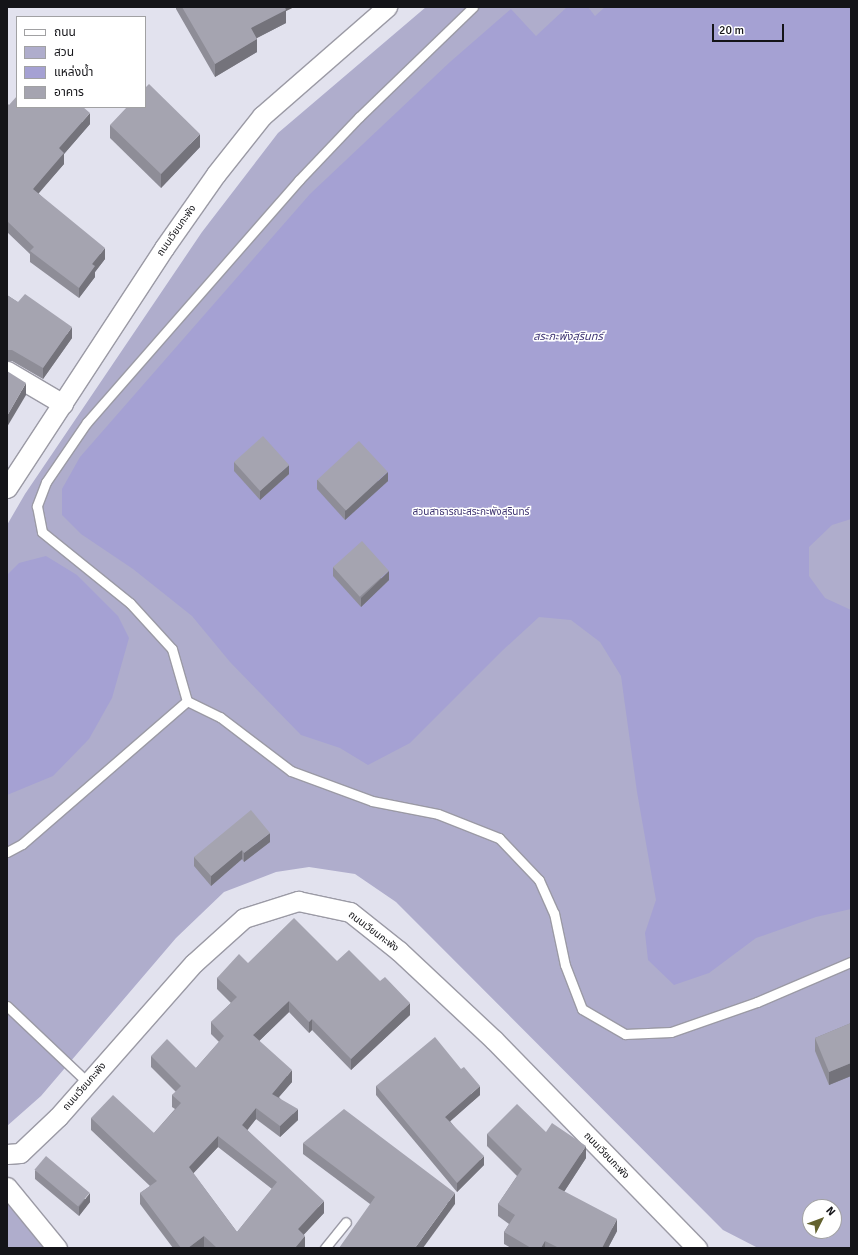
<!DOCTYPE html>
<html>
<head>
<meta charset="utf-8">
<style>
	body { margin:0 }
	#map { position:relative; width:858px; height:1255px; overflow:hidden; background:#e2e2ee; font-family:Signika,"Noto Sans Thai",sans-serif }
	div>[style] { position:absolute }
	.green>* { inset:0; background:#afadcc }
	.water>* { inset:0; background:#a5a1d3 }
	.roads { filter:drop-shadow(1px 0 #9b9aa5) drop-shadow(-1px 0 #9b9aa5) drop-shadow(0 1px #9b9aa5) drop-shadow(0 -1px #9b9aa5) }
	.service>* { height:9px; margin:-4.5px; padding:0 4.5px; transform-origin:4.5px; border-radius:4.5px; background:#fff }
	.minor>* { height:19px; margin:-9.5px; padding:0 9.5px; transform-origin:9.5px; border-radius:9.5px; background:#fff }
	.wall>* { inset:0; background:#8e8d97 }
	.shaded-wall>* { inset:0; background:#74737b }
	.building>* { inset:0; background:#a5a4b0; transform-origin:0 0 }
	span { translate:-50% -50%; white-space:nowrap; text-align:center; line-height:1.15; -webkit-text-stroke:3px #fff; paint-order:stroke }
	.street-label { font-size:10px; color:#141418 }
	.park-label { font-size:10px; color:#3c326f }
	.water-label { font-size:11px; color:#423876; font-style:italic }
	.frame { position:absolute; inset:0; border:8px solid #141418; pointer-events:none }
	.legend { position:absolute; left:16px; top:16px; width:130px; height:92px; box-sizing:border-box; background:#fff; border:1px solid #a1a1a3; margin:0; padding:5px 7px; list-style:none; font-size:12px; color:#141418 }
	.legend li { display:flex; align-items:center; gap:8px; height:20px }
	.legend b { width:20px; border:1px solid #a1a1a3 }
	.north { position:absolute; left:802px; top:1199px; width:40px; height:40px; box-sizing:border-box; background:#fff; border:1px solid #a1a1a3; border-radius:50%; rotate:48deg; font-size:11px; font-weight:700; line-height:16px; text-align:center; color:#141418 }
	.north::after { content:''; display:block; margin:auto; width:14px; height:18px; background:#63622f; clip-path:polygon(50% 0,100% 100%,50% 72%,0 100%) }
	.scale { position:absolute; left:712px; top:24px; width:72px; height:18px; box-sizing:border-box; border:2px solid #141418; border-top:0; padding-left:5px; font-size:12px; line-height:14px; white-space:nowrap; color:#141418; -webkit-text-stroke:3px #fff; paint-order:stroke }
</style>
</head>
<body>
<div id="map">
	<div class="green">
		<i style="clip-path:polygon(evenodd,426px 7px,851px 7px,851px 1248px,758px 1248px,723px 1230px,396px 902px,355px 874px,309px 867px,276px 872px,224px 892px,176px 938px,41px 1096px,7px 1126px,7px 525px,25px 494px,202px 232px,278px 133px,426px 7px,810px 1207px,834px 1207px,834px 1231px,810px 1231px,810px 1207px)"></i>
		<i style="clip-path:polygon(7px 1187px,49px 1242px,45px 1248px,7px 1248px)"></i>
	</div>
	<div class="water">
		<i style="clip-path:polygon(567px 7px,588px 7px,595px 16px,605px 7px,851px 7px,851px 519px,832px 525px,809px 547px,809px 576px,825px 598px,851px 610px,851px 909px,816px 917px,756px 938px,709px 973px,674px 985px,648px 960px,645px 933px,656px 900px,637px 792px,621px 676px,600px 642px,571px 620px,539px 617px,503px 650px,410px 743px,368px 765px,340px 748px,301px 735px,230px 662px,192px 616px,133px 569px,81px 534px,62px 515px,62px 489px,80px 457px,310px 194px,450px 62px,511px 9px,536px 36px)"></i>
		<i style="clip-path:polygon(46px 556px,77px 575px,118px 616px,129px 638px,112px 698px,89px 739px,53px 776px,7px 795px,7px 575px,19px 563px)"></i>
	</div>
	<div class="roads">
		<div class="service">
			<i style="left:473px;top:7px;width:158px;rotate:136deg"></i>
			<i style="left:359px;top:117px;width:87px;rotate:133.6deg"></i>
			<i style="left:299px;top:180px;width:322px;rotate:131.2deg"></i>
			<i style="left:87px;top:422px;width:73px;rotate:124.3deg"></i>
			<i style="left:46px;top:482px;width:26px;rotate:111deg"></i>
			<i style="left:37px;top:506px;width:26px;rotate:79deg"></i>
			<i style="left:42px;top:532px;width:113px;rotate:38.9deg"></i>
			<i style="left:130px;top:603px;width:62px;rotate:47.6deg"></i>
			<i style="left:172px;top:649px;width:54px;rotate:73.9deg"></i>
			<i style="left:187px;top:701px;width:37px;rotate:26deg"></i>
			<i style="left:220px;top:717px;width:89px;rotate:37.3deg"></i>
			<i style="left:291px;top:771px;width:86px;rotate:20.3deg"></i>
			<i style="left:372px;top:801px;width:67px;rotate:11.1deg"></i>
			<i style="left:438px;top:814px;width:66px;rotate:21.5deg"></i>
			<i style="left:499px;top:838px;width:58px;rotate:46.4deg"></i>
			<i style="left:539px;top:880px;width:36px;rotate:66deg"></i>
			<i style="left:554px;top:913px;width:53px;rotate:78.1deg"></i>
			<i style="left:565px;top:965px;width:47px;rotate:68.9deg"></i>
			<i style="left:582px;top:1009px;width:50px;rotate:30.2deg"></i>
			<i style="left:625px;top:1034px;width:46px;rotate:-2.5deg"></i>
			<i style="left:671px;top:1032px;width:91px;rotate:-19.2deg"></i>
			<i style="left:757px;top:1002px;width:102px;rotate:-23.1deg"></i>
			<i style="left:7px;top:852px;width:17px;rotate:-28deg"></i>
			<i style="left:22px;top:844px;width:218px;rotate:-40.9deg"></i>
			<i style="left:7px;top:1006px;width:112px;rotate:43.5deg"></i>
			<i style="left:325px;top:1248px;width:33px;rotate:-51deg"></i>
		</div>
		<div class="minor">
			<i style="left:7px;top:371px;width:65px;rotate:30.5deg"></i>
			<i style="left:7px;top:488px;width:287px;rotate:-56.8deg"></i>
			<i style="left:164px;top:248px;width:90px;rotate:-54.9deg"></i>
			<i style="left:216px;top:174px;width:74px;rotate:-51.6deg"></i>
			<i style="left:262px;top:116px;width:166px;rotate:-41.1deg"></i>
			<i style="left:7px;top:1154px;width:13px;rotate:-4deg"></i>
			<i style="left:20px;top:1153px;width:52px;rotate:-43.5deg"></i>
			<i style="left:58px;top:1117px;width:205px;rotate:-48.6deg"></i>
			<i style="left:194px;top:963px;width:67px;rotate:-42deg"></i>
			<i style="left:244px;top:918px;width:57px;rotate:-17.5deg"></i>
			<i style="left:298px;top:901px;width:53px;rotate:11.9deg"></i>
			<i style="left:350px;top:912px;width:63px;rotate:38.5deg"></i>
			<i style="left:399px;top:951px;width:130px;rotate:43.1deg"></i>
			<i style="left:494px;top:1040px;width:291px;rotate:45.7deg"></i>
			<i style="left:7px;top:1187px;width:79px;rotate:50.7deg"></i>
		</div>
	</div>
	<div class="wall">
		<i style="clip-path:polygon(176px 7px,294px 7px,286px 11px,286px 23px,257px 38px,257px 52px,215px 77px,176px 9px)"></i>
		<i style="clip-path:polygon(7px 104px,9px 105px,90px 124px,64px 154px,64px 164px,38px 193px,105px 259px,95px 272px,95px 277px,79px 298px,30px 262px,30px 254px,7px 232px)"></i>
		<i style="clip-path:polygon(110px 125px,200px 147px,161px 188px,110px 138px)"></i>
		<i style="clip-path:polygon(7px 295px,72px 338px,43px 379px,12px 361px,7px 361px)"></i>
		<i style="clip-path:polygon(234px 462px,289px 474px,260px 500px,234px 471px)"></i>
		<i style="clip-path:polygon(317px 480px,388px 481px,345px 520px,317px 489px)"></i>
		<i style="clip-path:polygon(333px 567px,389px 580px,361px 607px,333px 576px)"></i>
		<i style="clip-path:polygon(270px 842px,244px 862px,242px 859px,211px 886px,194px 866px,194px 857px)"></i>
		<i style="clip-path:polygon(evenodd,337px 961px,410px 1015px,351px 1070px,312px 1030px,309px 1033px,289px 1012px,259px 1041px,292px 1082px,279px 1097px,298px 1120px,280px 1137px,256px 1119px,247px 1130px,324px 1213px,304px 1234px,305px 1247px,305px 1248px,205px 1248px,204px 1247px,203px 1248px,173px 1248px,140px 1204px,140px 1193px,150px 1186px,91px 1130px,91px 1118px,154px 1133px,175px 1109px,172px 1107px,172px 1095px,176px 1092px,151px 1067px,151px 1056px,196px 1068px,219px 1042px,211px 1034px,211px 1022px,231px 1003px,217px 989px,217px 978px,248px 963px,337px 961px,218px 1147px,272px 1189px,237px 1232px,193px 1173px,218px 1147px)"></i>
		<i style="clip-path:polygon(851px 1023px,851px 1076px,829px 1085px,815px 1051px,815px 1038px)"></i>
		<i style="clip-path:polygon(376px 1086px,480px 1095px,450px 1121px,484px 1165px,457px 1192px,376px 1095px)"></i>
		<i style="clip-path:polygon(546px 1132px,586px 1158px,564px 1192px,617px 1231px,608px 1248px,511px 1248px,504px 1244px,504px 1232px,509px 1224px,498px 1216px,498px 1204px,517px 1176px,487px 1146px,487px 1134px)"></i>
		<i style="clip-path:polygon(303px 1143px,455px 1204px,370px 1204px,303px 1154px)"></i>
		<i style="clip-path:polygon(35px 1170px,90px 1202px,79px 1216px,35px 1179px)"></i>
	</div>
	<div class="shaded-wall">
		<i style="clip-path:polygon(281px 7px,294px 7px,286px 11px,286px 23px,251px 41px,251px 28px)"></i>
		<i style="clip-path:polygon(257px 39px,257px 52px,215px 77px,215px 64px)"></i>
		<i style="clip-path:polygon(90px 113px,90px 124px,64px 154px,64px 164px,33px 200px,33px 189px,59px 148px)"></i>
		<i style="clip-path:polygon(200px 134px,200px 147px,161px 188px,161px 174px)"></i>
		<i style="clip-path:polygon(105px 248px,105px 259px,95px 272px,95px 277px,79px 298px,79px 288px,92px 264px)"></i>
		<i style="clip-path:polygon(72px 327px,72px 338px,43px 379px,43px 368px)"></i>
		<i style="clip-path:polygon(26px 383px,26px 395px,7px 427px,7px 416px)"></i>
		<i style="clip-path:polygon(289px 465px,289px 474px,260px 500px,260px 491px)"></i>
		<i style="clip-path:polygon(388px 472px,388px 481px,345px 520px,345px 511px)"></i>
		<i style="clip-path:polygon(389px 571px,389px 580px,361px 607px,361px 598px)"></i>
		<i style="clip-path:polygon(270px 833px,270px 842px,244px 862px,244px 853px)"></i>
		<i style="clip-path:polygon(242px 850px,242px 859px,211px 886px,211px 876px)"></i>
		<i style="clip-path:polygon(289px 1001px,289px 1012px,253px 1047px,253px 1035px)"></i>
		<i style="clip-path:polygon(410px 1003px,410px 1015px,351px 1070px,351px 1059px)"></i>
		<i style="clip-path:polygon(312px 1019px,312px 1030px,309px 1033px,309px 1022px)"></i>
		<i style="clip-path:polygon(851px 1063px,851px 1076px,829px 1085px,829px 1072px)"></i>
		<i style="clip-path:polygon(292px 1070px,292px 1082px,272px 1105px,272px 1094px)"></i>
		<i style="clip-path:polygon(480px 1086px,480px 1095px,445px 1126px,445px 1117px)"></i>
		<i style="clip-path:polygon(256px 1108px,256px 1119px,242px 1137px,242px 1125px)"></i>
		<i style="clip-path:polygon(298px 1109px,298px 1120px,280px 1137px,280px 1126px)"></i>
		<i style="clip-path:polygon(218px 1136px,218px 1147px,189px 1178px,189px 1167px)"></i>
		<i style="clip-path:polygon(586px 1146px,586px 1158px,558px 1201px,558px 1188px)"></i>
		<i style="clip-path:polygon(484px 1156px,484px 1165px,457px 1192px,457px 1183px)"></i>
		<i style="clip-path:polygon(90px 1193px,90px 1202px,79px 1216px,79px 1207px)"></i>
		<i style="clip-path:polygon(455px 1193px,455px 1204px,423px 1248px,415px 1248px)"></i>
		<i style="clip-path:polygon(324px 1201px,324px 1213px,298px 1241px,298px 1229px)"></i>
		<i style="clip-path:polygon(617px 1219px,617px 1231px,608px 1248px,602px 1248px)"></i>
		<i style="clip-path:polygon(204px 1236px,204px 1247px,203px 1248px,188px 1248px)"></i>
		<i style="clip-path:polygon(305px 1236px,305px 1248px,295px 1248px)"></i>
		<i style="clip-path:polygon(545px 1241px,545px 1248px,541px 1248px)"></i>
	</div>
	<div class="building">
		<i style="clip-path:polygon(182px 7px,285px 7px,286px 10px,251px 28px,257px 39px,215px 64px)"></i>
		<i style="clip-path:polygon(149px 84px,200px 134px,161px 174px,110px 125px,127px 107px,145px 107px,145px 88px)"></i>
		<i style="clip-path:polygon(17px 96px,17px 107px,83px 107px,90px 113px,59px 148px,64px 153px,33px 189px,105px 248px,92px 264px,95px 266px,79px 288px,30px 251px,34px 247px,7px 221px,7px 104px,9px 105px)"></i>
		<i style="clip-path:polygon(25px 294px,72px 327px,43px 368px,12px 350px,7px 350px,7px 295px,18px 302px)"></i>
		<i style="clip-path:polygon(7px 371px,26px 383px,7px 416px)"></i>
		<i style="left:263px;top:436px;width:39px;height:39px;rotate:48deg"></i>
		<i style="left:359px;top:441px;width:42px;height:57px;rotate:47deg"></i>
		<i style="left:362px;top:541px;width:40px;height:39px;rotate:48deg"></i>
		<i style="clip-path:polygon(251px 810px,270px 833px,244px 853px,242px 850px,211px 876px,194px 857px)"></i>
		<i style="clip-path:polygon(evenodd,294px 918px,337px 961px,349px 950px,380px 981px,385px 977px,410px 1003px,351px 1059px,312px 1019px,309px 1022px,289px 1001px,253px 1035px,292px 1070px,272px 1094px,298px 1109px,280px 1126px,256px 1108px,242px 1125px,324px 1201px,298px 1229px,305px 1236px,295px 1248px,217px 1248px,204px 1236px,188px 1248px,181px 1248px,140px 1193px,157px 1181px,91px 1118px,113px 1095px,154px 1133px,181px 1103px,172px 1095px,181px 1086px,151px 1056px,167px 1039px,196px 1068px,224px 1036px,211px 1022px,237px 997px,217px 978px,239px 954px,248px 963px,294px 918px,218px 1136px,277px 1182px,237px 1232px,189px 1167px,218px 1136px)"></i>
		<i style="clip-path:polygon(851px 1023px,851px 1063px,829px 1072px,815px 1038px)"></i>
		<i style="clip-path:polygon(435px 1037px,461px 1069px,464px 1067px,480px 1086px,445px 1117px,484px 1156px,457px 1183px,376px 1086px)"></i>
		<i style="clip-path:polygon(517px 1104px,546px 1132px,552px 1123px,586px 1146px,558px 1188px,617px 1219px,602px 1248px,559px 1248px,545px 1241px,541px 1248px,531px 1248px,504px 1232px,515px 1215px,498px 1204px,522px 1169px,487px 1134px)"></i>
		<i style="clip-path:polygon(344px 1109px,455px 1193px,415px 1248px,339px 1248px,375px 1197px,303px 1143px)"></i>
		<i style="left:46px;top:1156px;width:57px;height:18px;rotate:40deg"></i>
	</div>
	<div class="street-label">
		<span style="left:177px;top:231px;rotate:-55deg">ถนนเวียนกะพัง</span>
		<span style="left:373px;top:932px;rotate:37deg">ถนนเวียนกะพัง</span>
		<span style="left:85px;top:1087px;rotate:-49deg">ถนนเวียนกะพัง</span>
		<span style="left:606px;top:1156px;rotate:46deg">ถนนเวียนกะพัง</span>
	</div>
	<div class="park-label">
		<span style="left:471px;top:513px">สวนสาธารณะสระกะพังสุรินทร์</span>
	</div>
	<div class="water-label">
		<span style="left:568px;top:337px">สระกะพังสุรินทร์</span>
	</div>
	<div class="frame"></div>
	<ul class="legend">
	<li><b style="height:5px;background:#fff"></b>ถนน</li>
	<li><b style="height:11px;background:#afadcc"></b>สวน</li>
	<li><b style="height:11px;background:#a5a1d3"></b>แหล่งน้ำ</li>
	<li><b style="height:11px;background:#a5a4b0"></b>อาคาร</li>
	</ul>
	<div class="north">N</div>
	<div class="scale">20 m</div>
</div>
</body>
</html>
